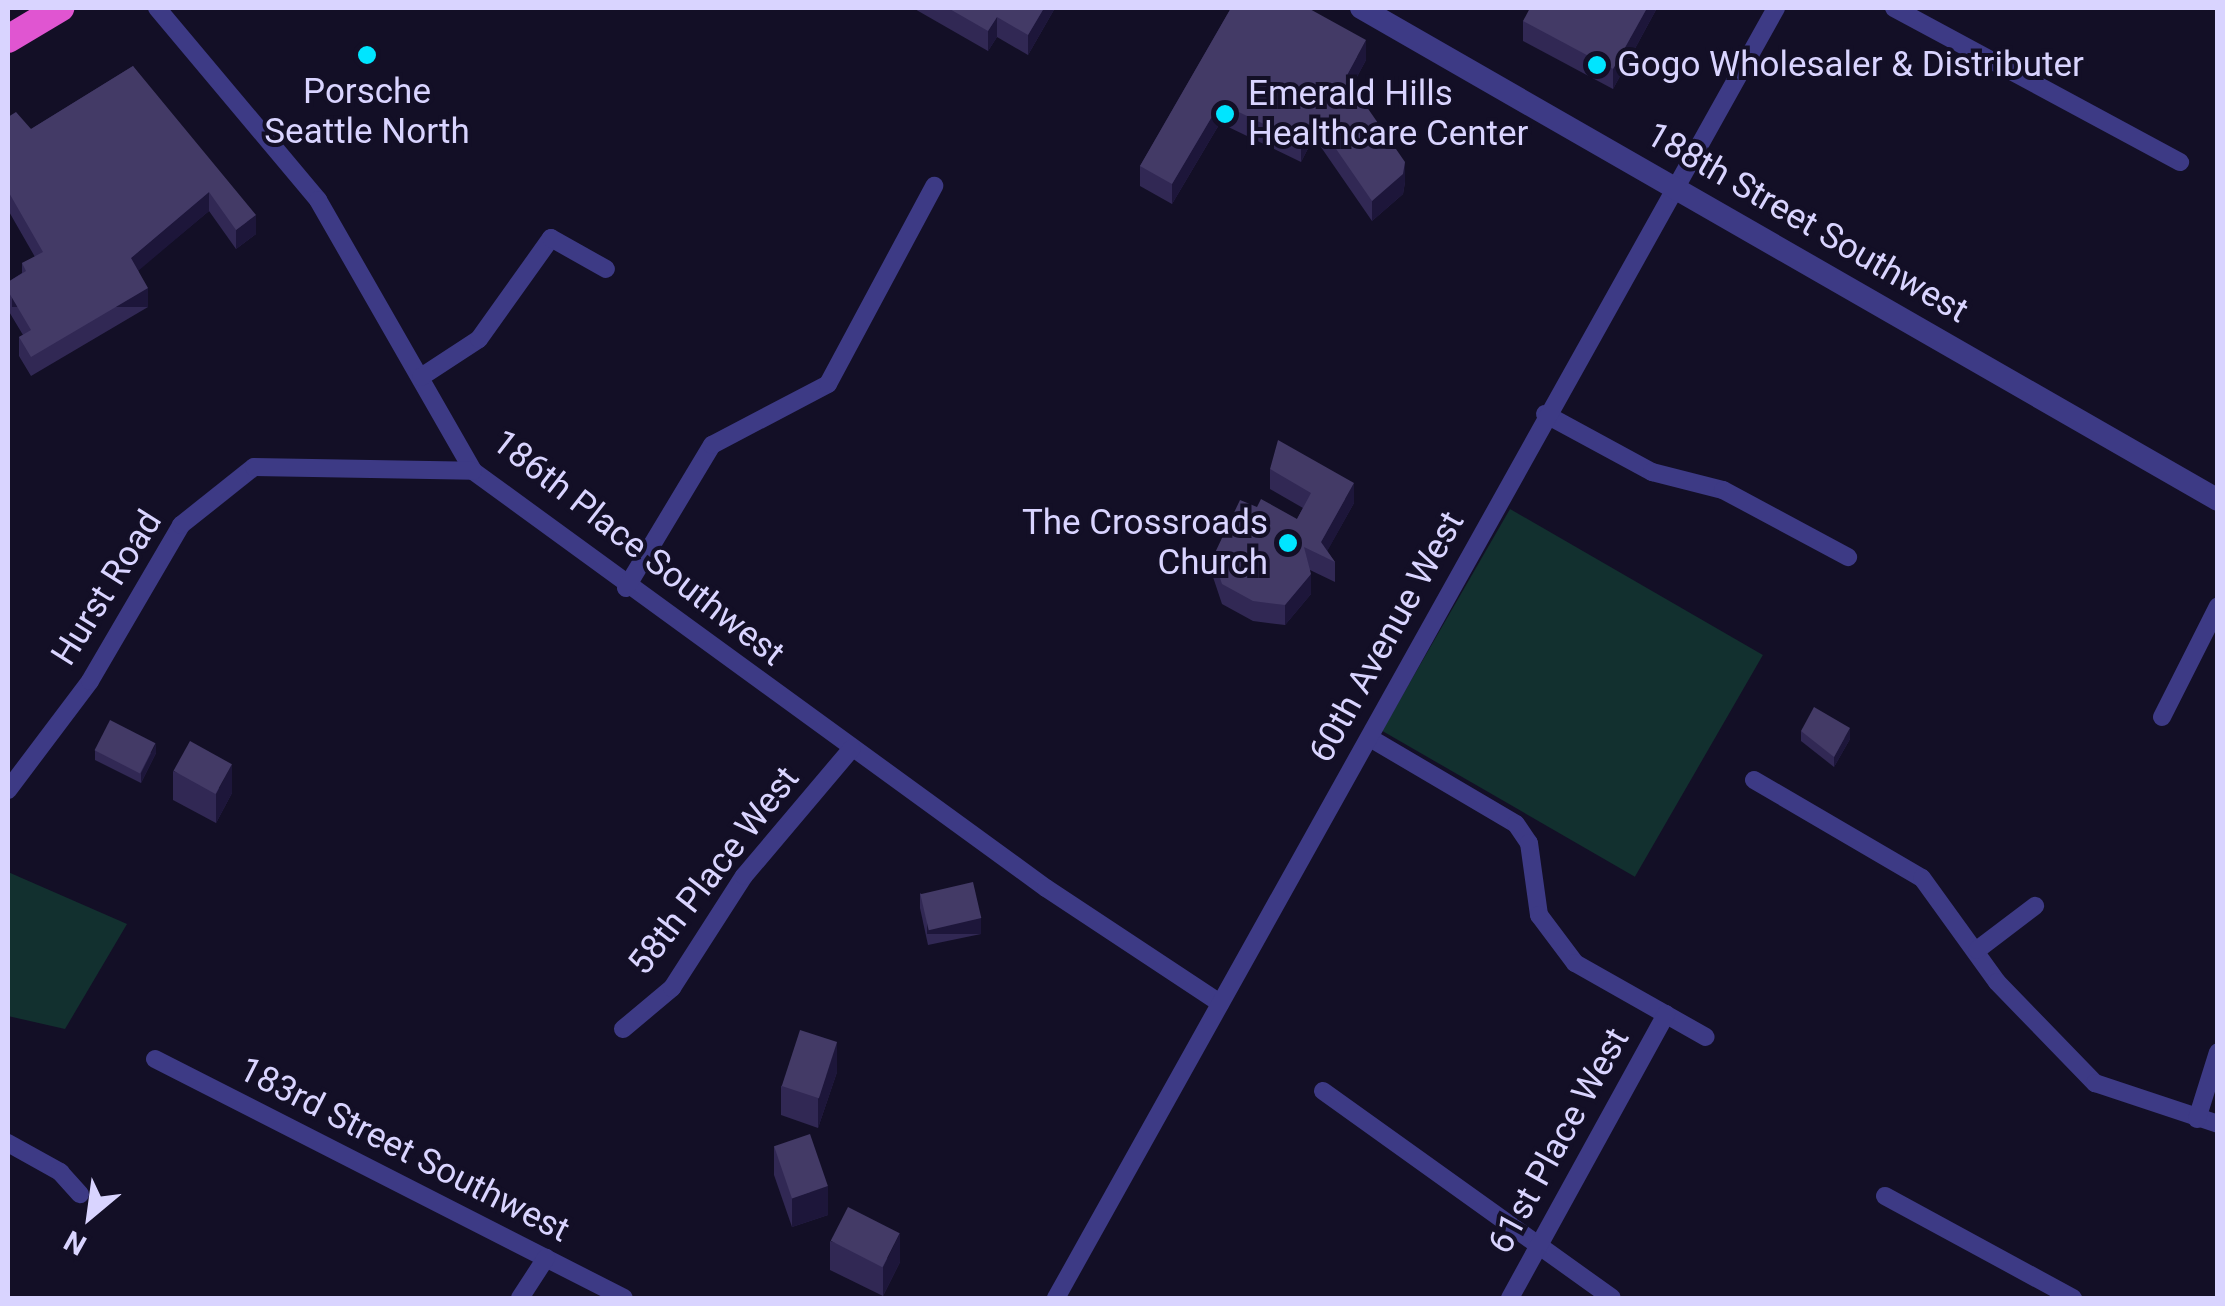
<!DOCTYPE html>
<html>
<head>
<meta charset="utf-8">
<style>
	body { margin:0 }
	#map { position:relative; width:2225px; height:1306px; overflow:hidden; background:#130f26; font-family:Roboto,sans-serif }
	div>[style] { position:absolute }
	.green>* { inset:0; background:#12302f; transform-origin:0 0 }
	.minor>* { height:18px; margin:-9px; padding:0 9px; transform-origin:9px; border-radius:9px; background:#3d3a85 }
	.tertiary>* { height:22px; margin:-11px; padding:0 11px; transform-origin:11px; border-radius:11px; background:#3d3a85 }
	.trunk>* { height:28px; margin:-14px; padding:0 14px; transform-origin:14px; border-radius:14px; background:#e055d1 }
	.wall>* { inset:0; background:#312854 }
	.shaded-wall>* { inset:0; background:#1d163a; transform-origin:0 0 }
	.building>* { inset:0; background:#433a66; transform-origin:0 0 }
	.dots>* { width:28px; height:28px; translate:-50% -50%; box-sizing:border-box; border:5px solid #130f26; border-radius:50% }
	span { translate:-50% -50%; white-space:nowrap; text-align:center; line-height:1.15; -webkit-text-stroke:8px #130f26; paint-order:stroke }
	.poi-label { font-size:35px; color:#d9d4ff }
	.left { translate:0 -50%; text-align:left }
	.right { translate:-100% -50%; text-align:right }
	.street-label { font-size:35px; color:#d9d4ff }
	.frame { position:absolute; inset:0; border:10px solid #d9d4ff; pointer-events:none }
	.north { position:absolute; left:40px; top:1166px; width:100px; height:100px; -webkit-text-stroke:8px #130f26; paint-order:stroke; rotate:209deg; font-size:28px; font-weight:700; line-height:40px; text-align:center; color:#d9d4ff }
	.north::after { content:''; display:block; margin:auto; width:35px; height:45px; background:#d9d4ff; clip-path:polygon(50% 0,100% 100%,50% 72%,0 100%) }
</style>
</head>
<body>
<div id="map">
	<div class="green">
		<i style="left:1510px;top:509px;width:292px;height:256px;rotate:30deg"></i>
		<i style="clip-path:polygon(8px 872px,127px 924px,65px 1029px,8px 1016px)"></i>
	</div>
	<div class="minor">
		<i style="left:157px;top:8px;width:251px;rotate:50deg"></i>
		<i style="left:318px;top:200px;width:312px;rotate:60.2deg"></i>
		<i style="left:473px;top:471px;width:709px;rotate:36.05deg"></i>
		<i style="left:1046px;top:888px;width:209px;rotate:33.5deg"></i>
		<i style="left:1894px;top:8px;width:325px;rotate:28.3deg"></i>
		<i style="left:421px;top:377px;width:69px;rotate:-33.2deg"></i>
		<i style="left:479px;top:339px;width:124px;rotate:-54.5deg"></i>
		<i style="left:551px;top:238px;width:63px;rotate:29.4deg"></i>
		<i style="left:1545px;top:414px;width:122px;rotate:28.5deg"></i>
		<i style="left:1652px;top:472px;width:73px;rotate:14.2deg"></i>
		<i style="left:1723px;top:490px;width:142px;rotate:28.2deg"></i>
		<i style="left:626px;top:588px;width:167px;rotate:-59deg"></i>
		<i style="left:712px;top:445px;width:131px;rotate:-27.7deg"></i>
		<i style="left:828px;top:384px;width:225px;rotate:-61.8deg"></i>
		<i style="left:2162px;top:717px;width:124px;rotate:-63.2deg"></i>
		<i style="left:1370px;top:738px;width:169px;rotate:30.5deg"></i>
		<i style="left:1516px;top:824px;width:23px;rotate:56deg"></i>
		<i style="left:1529px;top:843px;width:73px;rotate:82.1deg"></i>
		<i style="left:1539px;top:915px;width:60px;rotate:53.1deg"></i>
		<i style="left:1575px;top:963px;width:150px;rotate:29.5deg"></i>
		<i style="left:1754px;top:780px;width:194px;rotate:30.3deg"></i>
		<i style="left:1922px;top:878px;width:128px;rotate:54.2deg"></i>
		<i style="left:1997px;top:982px;width:141px;rotate:45.9deg"></i>
		<i style="left:2095px;top:1083px;width:130px;rotate:18.4deg"></i>
		<i style="left:8px;top:790px;width:136px;rotate:-53deg"></i>
		<i style="left:90px;top:681px;width:181px;rotate:-59.7deg"></i>
		<i style="left:181px;top:525px;width:93px;rotate:-38.5deg"></i>
		<i style="left:254px;top:467px;width:219px;rotate:1deg"></i>
		<i style="left:1977px;top:950px;width:73px;rotate:-37.2deg"></i>
		<i style="left:623px;top:1029px;width:64px;rotate:-39.9deg"></i>
		<i style="left:672px;top:988px;width:133px;rotate:-57.3deg"></i>
		<i style="left:744px;top:876px;width:167px;rotate:-49.8deg"></i>
		<i style="left:155px;top:1059px;width:526px;rotate:27deg"></i>
		<i style="left:1323px;top:1091px;width:355px;rotate:35.6deg"></i>
		<i style="left:2197px;top:1119px;width:70px;rotate:-72.6deg"></i>
		<i style="left:8px;top:1143px;width:60px;rotate:29.1deg"></i>
		<i style="left:60px;top:1172px;width:30px;rotate:48deg"></i>
		<i style="left:1885px;top:1196px;width:214px;rotate:28.5deg"></i>
		<i style="left:520px;top:1298px;width:48px;rotate:-57deg"></i>
		<i style="left:1056px;top:1298px;width:1477px;rotate:-60.83deg"></i>
		<i style="left:1510px;top:1298px;width:324px;rotate:-61.2deg"></i>
	</div>
	<div class="tertiary">
		<i style="left:1361px;top:8px;width:988px;rotate:29.86deg"></i>
	</div>
	<div class="trunk">
		<i style="left:8px;top:39px;width:61px;rotate:-30.8deg"></i>
	</div>
	<div class="wall">
		<i style="clip-path:polygon(913px 8px,1055px 8px,1028px 55px,997px 37px,988px 51px)"></i>
		<i style="clip-path:polygon(1231px 8px,1366px 60px,1352px 86px,1405px 182px,1403px 194px,1372px 221px,1314px 137px,1301px 162px,1220px 123px,1172px 204px,1140px 186px,1140px 166px)"></i>
		<i style="clip-path:polygon(1657px 8px,1613px 89px,1523px 41px,1523px 21px)"></i>
		<i style="clip-path:polygon(133px 66px,256px 234px,236px 249px,209px 211px,138px 270px,148px 307px,31px 376px,19px 356px,19px 337px,23px 335px,8px 310px,8px 282px,22px 273px,22px 263px,35px 257px,8px 210px,8px 117px,31px 129px)"></i>
		<i style="clip-path:polygon(1270px 469px,1354px 503px,1327px 551px,1335px 562px,1335px 582px,1310px 570px,1311px 594px,1285px 625px,1253px 621px,1222px 604px,1213px 577px,1213px 557px,1297px 519px,1303px 508px,1270px 489px)"></i>
		<i style="clip-path:polygon(1801px 731px,1850px 739px,1834px 767px,1801px 741px)"></i>
		<i style="clip-path:polygon(95px 750px,156px 753px,141px 783px,95px 760px)"></i>
		<i style="clip-path:polygon(173px 771px,232px 793px,216px 823px,173px 800px)"></i>
		<i style="clip-path:polygon(920px 893px,981px 934px,928px 945px,920px 908px)"></i>
		<i style="clip-path:polygon(837px 1072px,818px 1128px,781px 1115px,781px 1086px)"></i>
		<i style="clip-path:polygon(774px 1146px,828px 1215px,792px 1227px,774px 1175px)"></i>
		<i style="clip-path:polygon(830px 1241px,900px 1262px,883px 1296px,830px 1270px)"></i>
	</div>
	<div class="shaded-wall">
		<i style="clip-path:polygon(1044px 8px,1055px 8px,1028px 55px,1028px 35px)"></i>
		<i style="clip-path:polygon(1647px 8px,1657px 8px,1613px 89px,1613px 69px)"></i>
		<i style="clip-path:polygon(997px 17px,997px 37px,988px 51px,988px 31px)"></i>
		<i style="clip-path:polygon(1366px 40px,1366px 60px,1346px 97px,1346px 77px)"></i>
		<i style="clip-path:polygon(1220px 103px,1220px 123px,1172px 204px,1172px 184px)"></i>
		<i style="clip-path:polygon(1314px 117px,1314px 137px,1301px 162px,1301px 142px)"></i>
		<i style="clip-path:polygon(1405px 162px,1405px 182px,1403px 194px,1372px 221px,1372px 201px)"></i>
		<i style="clip-path:polygon(209px 192px,209px 211px,131px 277px,131px 258px)"></i>
		<i style="clip-path:polygon(256px 215px,256px 234px,236px 249px,236px 230px)"></i>
		<i style="left:148px;top:288px;width:19px;height:136px;rotate:90deg"></i>
		<i style="clip-path:polygon(1354px 483px,1354px 503px,1324px 557px,1321px 542px)"></i>
		<i style="clip-path:polygon(1311px 574px,1311px 594px,1285px 625px,1285px 605px)"></i>
		<i style="clip-path:polygon(1850px 728px,1850px 739px,1834px 767px,1834px 757px)"></i>
		<i style="clip-path:polygon(156px 743px,156px 753px,141px 783px,141px 773px)"></i>
		<i style="clip-path:polygon(232px 764px,232px 793px,216px 823px,216px 794px)"></i>
		<i style="left:981px;top:918px;width:16px;height:54px;rotate:90deg"></i>
		<i style="clip-path:polygon(837px 1042px,837px 1072px,818px 1128px,818px 1099px)"></i>
		<i style="clip-path:polygon(828px 1186px,828px 1215px,792px 1227px,792px 1198px)"></i>
		<i style="clip-path:polygon(900px 1233px,900px 1262px,883px 1296px,883px 1267px)"></i>
	</div>
	<div class="building">
		<i style="clip-path:polygon(948px 8px,1044px 8px,1028px 35px,997px 17px,988px 31px)"></i>
		<i style="clip-path:polygon(1231px 8px,1308px 8px,1366px 40px,1346px 77px,1405px 162px,1403px 174px,1372px 201px,1314px 117px,1301px 142px,1220px 103px,1172px 184px,1140px 166px)"></i>
		<i style="clip-path:polygon(1530px 8px,1647px 8px,1613px 69px,1523px 21px)"></i>
		<i style="clip-path:polygon(133px 66px,256px 215px,236px 230px,209px 192px,131px 258px,148px 288px,31px 357px,19px 337px,31px 330px,8px 291px,8px 282px,26px 271px,22px 263px,43px 252px,8px 191px,8px 117px,16px 112px,31px 129px)"></i>
		<i style="clip-path:polygon(1278px 440px,1354px 483px,1321px 542px,1335px 562px,1304px 547px,1311px 574px,1285px 605px,1253px 601px,1222px 584px,1213px 557px,1240px 500px,1257px 507px,1261px 499px,1297px 519px,1311px 493px,1270px 469px)"></i>
		<i style="clip-path:polygon(1814px 707px,1850px 728px,1834px 757px,1801px 731px)"></i>
		<i style="left:110px;top:720px;width:51px;height:34px;rotate:27deg"></i>
		<i style="left:190px;top:741px;width:48px;height:34px;rotate:29deg"></i>
		<i style="left:973px;top:882px;width:37px;height:54px;rotate:77deg"></i>
		<i style="left:800px;top:1030px;width:39px;height:59px;rotate:18deg"></i>
		<i style="left:810px;top:1134px;width:55px;height:38px;rotate:71deg"></i>
		<i style="left:848px;top:1207px;width:58px;height:38px;rotate:27deg"></i>
	</div>
	<div class="dots">
		<i style="left:367px;top:55px;background:#00e5ff"></i>
		<i style="left:1597px;top:65px;background:#00e5ff"></i>
		<i style="left:1225px;top:114px;background:#00e5ff"></i>
		<i style="left:1288px;top:543px;background:#00e5ff"></i>
	</div>
	<div class="poi-label">
		<span class="left" style="left:1617px;top:65px">Gogo Wholesaler &amp; Distributer</span>
		<span style="left:367px;top:112px">Porsche<br>Seattle North</span>
		<span class="left" style="left:1248px;top:114px">Emerald Hills<br>Healthcare Center</span>
		<span class="right" style="left:1268px;top:543px">The Crossroads<br>Church</span>
	</div>
	<div class="street-label">
		<span style="left:1807px;top:223px;rotate:30deg">188th Street Southwest</span>
		<span style="left:638px;top:548px;rotate:38deg">186th Place Southwest</span>
		<span style="left:107px;top:588px;rotate:-58deg">Hurst Road</span>
		<span style="left:1387px;top:637px;rotate:-61deg">60th Avenue West</span>
		<span style="left:714px;top:871px;rotate:-52deg">58th Place West</span>
		<span style="left:1559px;top:1141px;rotate:-61deg">61st Place West</span>
		<span style="left:404px;top:1150px;rotate:27deg">183rd Street Southwest</span>
	</div>
	<div class="frame"></div>
	<div class="north">N</div>
</div>
</body>
</html>
